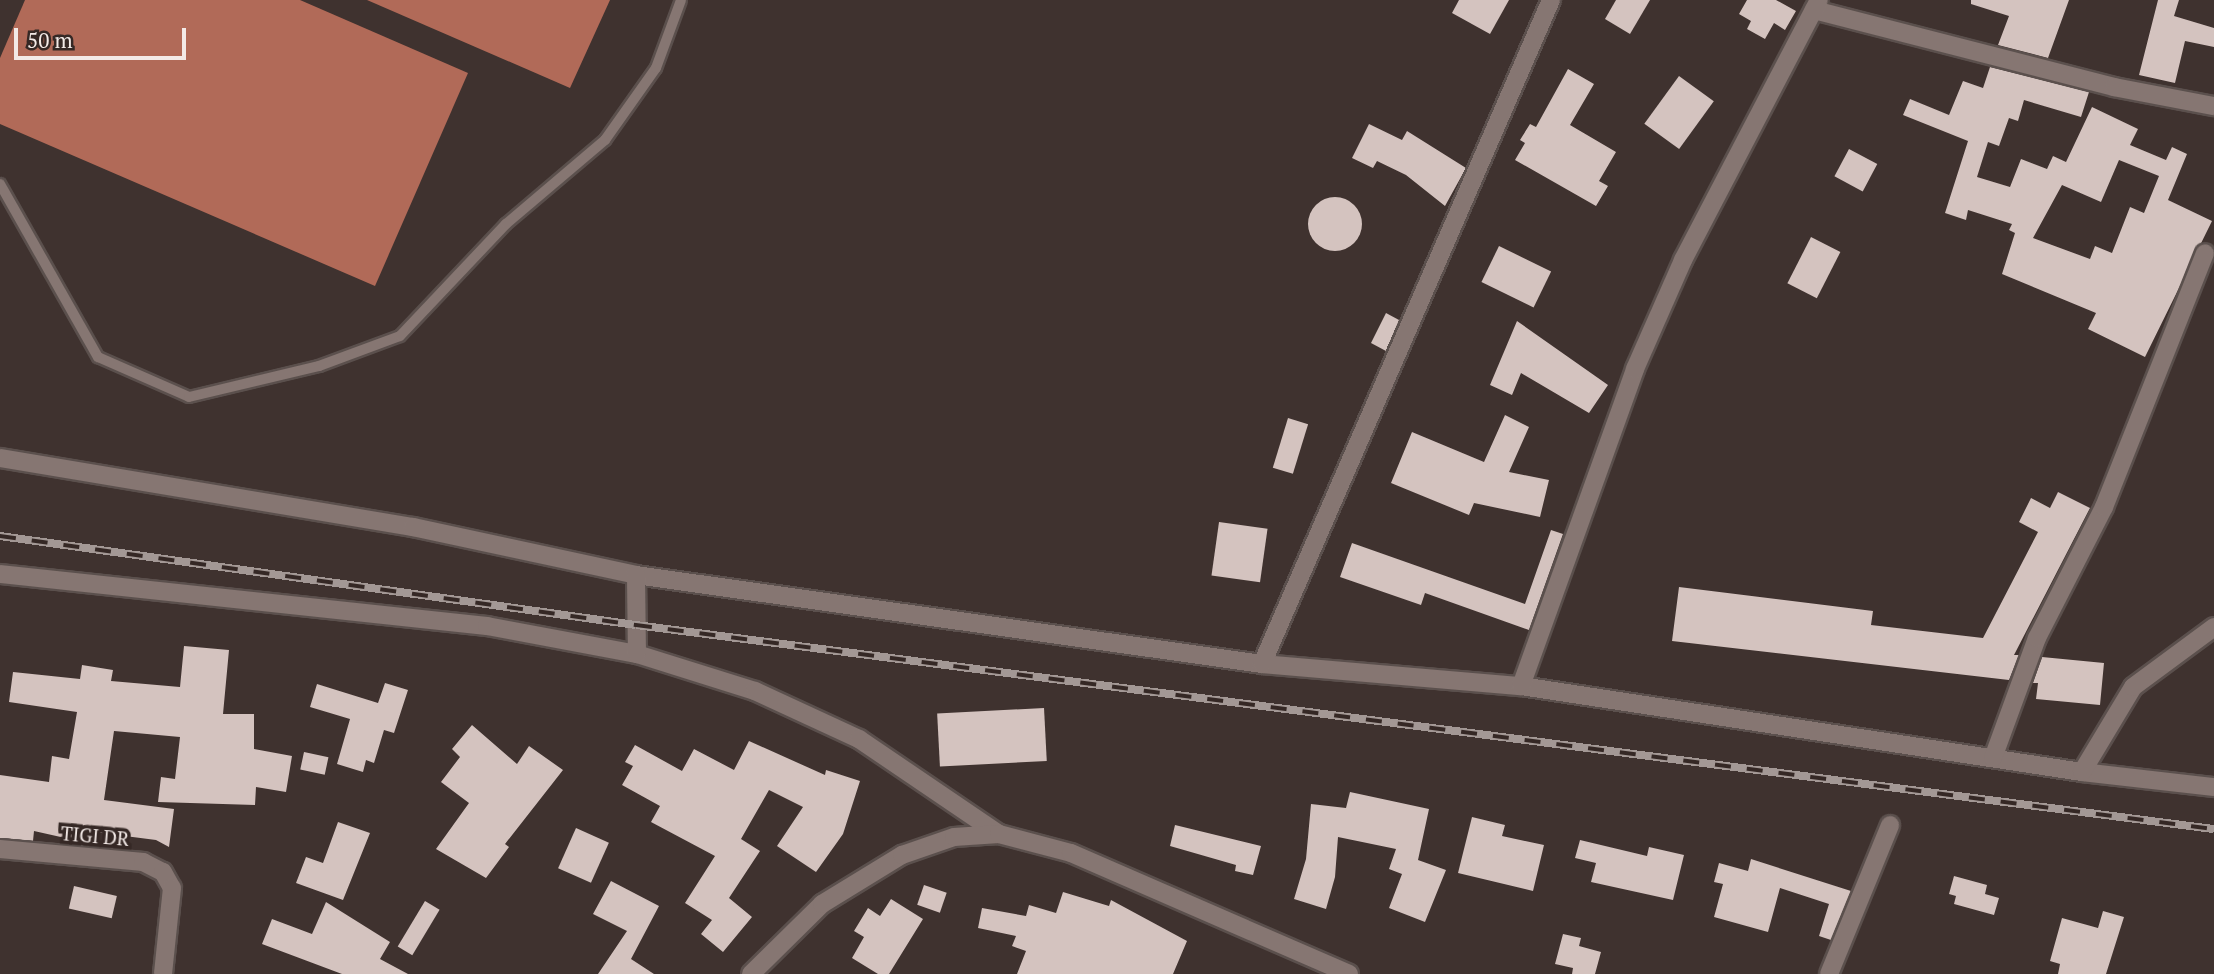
<!DOCTYPE html>
<html>
<head>
<meta charset="utf-8">
<style>
	body { margin:0 }
	#map { position:relative; width:2214px; height:974px; overflow:hidden; background:#3f322f; font-family:"PT Serif",serif }
	div>[style] { position:absolute }
	.water>* { inset:0; background:#b16a58 }
	.building>* { inset:0; background:#d4c3bf; transform-origin:0 0 }
	.round { border-radius:50% }
	.roads { filter:drop-shadow(2px 0 #5b504d) drop-shadow(-2px 0 #5b504d) drop-shadow(0 2px #5b504d) drop-shadow(0 -2px #5b504d) }
	.service>* { height:10px; margin:-5px; padding:0 5px; transform-origin:5px; border-radius:5px; background:#867672 }
	.minor>* { height:18px; margin:-9px; padding:0 9px; transform-origin:9px; border-radius:9px; background:#867672 }
	.tertiary>* { height:18px; margin:-9px; padding:0 9px; transform-origin:9px; border-radius:9px; background:#867672 }
	.rail>* { height:8px; margin-top:-4px; transform-origin:0; background:repeating-linear-gradient(90deg,#352825 0 16px,#a39895 0 32px); box-sizing:border-box; border-block:2px solid #a39895 }
	span { translate:-50% -50%; white-space:nowrap; text-align:center; line-height:1.15; -webkit-text-stroke:7px #352825; paint-order:stroke }
	.street-label { font-size:19px; color:#f3eae7 }
	.scale { position:absolute; left:14px; top:28px; width:172px; height:32px; box-sizing:border-box; border:4px solid #f3eae7; border-top:0; padding-left:9px; font-size:21px; line-height:24px; white-space:nowrap; color:#f3eae7; -webkit-text-stroke:5px #352825; paint-order:stroke }
</style>
</head>
<body>
<div id="map">
	<div class="water">
		<i style="clip-path:polygon(25px 0,300px 0,468px 73px,375px 286px,0 124px,0 58px)"></i>
		<i style="clip-path:polygon(367px 0,610px 0,570px 88px)"></i>
	</div>
	<div class="building">
		<i style="clip-path:polygon(1459px 0,1509px 0,1490px 34px,1452px 13px)"></i>
		<i style="clip-path:polygon(1616px 0,1650px 0,1630px 34px,1605px 19px)"></i>
		<i style="clip-path:polygon(1747px 0,1776px 0,1796px 11px,1785px 30px,1774px 23px,1765px 39px,1747px 29px,1751px 21px,1739px 14px)"></i>
		<i style="clip-path:polygon(1971px 0,2069px 0,2048px 58px,1998px 45px,2009px 16px,1971px 4px)"></i>
		<i style="clip-path:polygon(2158px 0,2179px 0,2174px 16px,2214px 28px,2214px 47px,2185px 41px,2175px 83px,2139px 75px)"></i>
		<i style="clip-path:polygon(evenodd,1990px 67px,2089px 92px,2081px 117px,2024px 100px,2018px 121px,2009px 118px,1999px 146px,1988px 142px,1977px 177px,2010px 187px,2021px 159px,2047px 169px,2053px 156px,2066px 162px,2092px 107px,2138px 129px,2130px 145px,2166px 160px,2172px 147px,2187px 154px,2168px 200px,2212px 221px,2145px 357px,2088px 329px,2096px 313px,2002px 274px,2015px 233px,2009px 230px,2012px 224px,1968px 210px,1966px 220px,1945px 213px,1968px 141px,1903px 115px,1910px 99px,1949px 115px,1963px 81px,1983px 88px,1990px 67px,2119px 160px,2159px 176px,2144px 213px,2130px 207px,2112px 253px,2095px 246px,2090px 259px,2033px 238px,2062px 185px,2101px 202px,2119px 160px)"></i>
		<i style="clip-path:polygon(1568px 69px,1594px 84px,1570px 125px,1616px 152px,1599px 181px,1608px 186px,1596px 206px,1515px 160px,1525px 143px,1520px 140px,1530px 124px,1536px 127px)"></i>
		<i style="left:1679px;top:76px;width:43px;height:59px;rotate:36deg"></i>
		<i style="clip-path:polygon(1369px 124px,1402px 140px,1407px 131px,1466px 168px,1445px 206px,1406px 175px,1377px 161px,1373px 168px,1352px 158px)"></i>
		<i style="left:1849px;top:149px;width:32px;height:31px;rotate:28deg"></i>
		<i class="round" style="left:1308px;top:197px;width:54px;height:54px"></i>
		<i style="left:1811px;top:237px;width:33px;height:52px;rotate:27deg"></i>
		<i style="left:1499px;top:246px;width:58px;height:40px;rotate:26deg"></i>
		<i style="clip-path:polygon(1386px 313px,1399px 320px,1386px 351px,1371px 343px)"></i>
		<i style="clip-path:polygon(1517px 321px,1608px 385px,1589px 413px,1521px 373px,1512px 395px,1490px 385px)"></i>
		<i style="clip-path:polygon(1505px 415px,1529px 427px,1509px 472px,1549px 480px,1540px 517px,1474px 503px,1469px 515px,1391px 483px,1412px 432px,1484px 462px)"></i>
		<i style="left:1288px;top:418px;width:21px;height:52px;rotate:17deg"></i>
		<i style="clip-path:polygon(2058px 492px,2090px 508px,2014px 655px,2019px 655px,2009px 680px,1672px 641px,1679px 587px,1873px 611px,1871px 625px,1983px 638px,2038px 532px,2019px 522px,2031px 498px,2050px 508px)"></i>
		<i style="left:1219px;top:522px;width:49px;height:54px;rotate:8deg"></i>
		<i style="clip-path:polygon(1551px 530px,1563px 534px,1529px 630px,1425px 593px,1421px 605px,1340px 577px,1352px 543px,1525px 604px)"></i>
		<i style="clip-path:polygon(184px 646px,229px 650px,223px 714px,254px 714px,254px 749px,292px 756px,286px 792px,256px 787px,255px 805px,158px 802px,161px 777px,175px 779px,180px 737px,114px 731px,104px 800px,174px 809px,169px 847px,156px 840px,86px 831px,83px 842px,34px 831px,33px 841px,0 838px,0 775px,49px 782px,52px 756px,69px 759px,77px 712px,9px 702px,13px 672px,80px 679px,82px 665px,113px 670px,111px 681px,180px 687px)"></i>
		<i style="clip-path:polygon(2042px 657px,2104px 663px,2100px 705px,2036px 699px,2038px 683px,2033px 683px)"></i>
		<i style="clip-path:polygon(385px 683px,408px 690px,394px 733px,384px 730px,374px 763px,366px 760px,363px 772px,337px 764px,350px 719px,310px 707px,317px 684px,378px 703px)"></i>
		<i style="left:1044px;top:708px;width:53px;height:107px;rotate:87deg"></i>
		<i style="clip-path:polygon(472px 725px,517px 764px,529px 746px,563px 770px,505px 844px,509px 847px,486px 878px,436px 849px,469px 803px,441px 782px,460px 757px,452px 749px)"></i>
		<i style="clip-path:polygon(749px 741px,825px 775px,826px 770px,860px 781px,843px 834px,816px 872px,777px 846px,803px 807px,769px 790px,741px 839px,760px 851px,729px 898px,752px 917px,723px 952px,701px 934px,712px 920px,685px 903px,715px 856px,651px 822px,660px 806px,622px 785px,633px 766px,625px 762px,635px 745px,682px 771px,694px 749px,734px 770px)"></i>
		<i style="left:304px;top:752px;width:25px;height:18px;rotate:12deg"></i>
		<i style="clip-path:polygon(1350px 792px,1429px 809px,1418px 860px,1446px 870px,1425px 922px,1389px 908px,1402px 874px,1389px 869px,1396px 849px,1338px 837px,1335px 877px,1326px 909px,1294px 899px,1306px 859px,1311px 804px,1346px 808px)"></i>
		<i style="clip-path:polygon(1472px 817px,1505px 825px,1502px 836px,1544px 845px,1533px 891px,1458px 873px)"></i>
		<i style="clip-path:polygon(338px 822px,370px 833px,343px 900px,296px 883px,306px 857px,323px 863px)"></i>
		<i style="clip-path:polygon(1175px 825px,1261px 846px,1253px 875px,1235px 871px,1236px 865px,1170px 846px)"></i>
		<i style="left:576px;top:828px;width:36px;height:44px;rotate:24deg"></i>
		<i style="clip-path:polygon(1580px 840px,1647px 856px,1649px 847px,1684px 855px,1673px 900px,1591px 882px,1596px 863px,1575px 858px)"></i>
		<i style="clip-path:polygon(1751px 859px,1851px 891px,1831px 940px,1819px 936px,1829px 904px,1780px 888px,1768px 932px,1714px 917px,1723px 884px,1714px 882px,1719px 863px,1748px 871px)"></i>
		<i style="clip-path:polygon(1954px 876px,1987px 885px,1985px 894px,1999px 898px,1994px 915px,1954px 904px,1956px 896px,1949px 894px)"></i>
		<i style="clip-path:polygon(611px 881px,659px 906px,631px 959px,654px 974px,598px 974px,627px 931px,593px 914px)"></i>
		<i style="left:924px;top:885px;width:24px;height:21px;rotate:19deg"></i>
		<i style="left:74px;top:886px;width:44px;height:23px;rotate:13deg"></i>
		<i style="clip-path:polygon(1063px 892px,1109px 906px,1111px 900px,1187px 941px,1173px 974px,1017px 974px,1026px 951px,1012px 946px,1016px 936px,978px 928px,982px 908px,1026px 916px,1029px 905px,1056px 913px)"></i>
		<i style="clip-path:polygon(891px 899px,923px 919px,889px 974px,878px 974px,852px 958px,864px 937px,854px 931px,868px 908px,880px 916px)"></i>
		<i style="left:425px;top:901px;width:17px;height:53px;rotate:31deg"></i>
		<i style="clip-path:polygon(326px 902px,390px 942px,380px 959px,408px 974px,342px 974px,262px 944px,272px 919px,312px 934px)"></i>
		<i style="clip-path:polygon(2103px 911px,2124px 917px,2106px 974px,2058px 974px,2060px 964px,2050px 961px,2062px 918px,2098px 928px)"></i>
		<i style="clip-path:polygon(1563px 934px,1581px 938px,1579px 946px,1601px 952px,1595px 974px,1572px 974px,1573px 968px,1555px 964px)"></i>
	</div>
	<div class="roads">
		<div class="service">
			<i style="left:0;top:184px;width:199px;rotate:60.5deg"></i>
			<i style="left:98px;top:357px;width:99px;rotate:23.7deg"></i>
			<i style="left:189px;top:397px;width:134px;rotate:-13.4deg"></i>
			<i style="left:319px;top:366px;width:86px;rotate:-20.3deg"></i>
			<i style="left:400px;top:336px;width:154px;rotate:-46.6deg"></i>
			<i style="left:506px;top:224px;width:130px;rotate:-40.3deg"></i>
			<i style="left:605px;top:140px;width:88px;rotate:-54.7deg"></i>
			<i style="left:656px;top:68px;width:72px;rotate:-69.8deg"></i>
		</div>
		<div class="minor">
			<i style="left:1814px;top:10px;width:310px;rotate:14.4deg"></i>
			<i style="left:2114px;top:87px;width:102px;rotate:10.8deg"></i>
			<i style="left:0;top:458px;width:419px;rotate:9.5deg"></i>
			<i style="left:413px;top:527px;width:228px;rotate:12.1deg"></i>
			<i style="left:636px;top:575px;width:632px;rotate:8.09deg"></i>
			<i style="left:1262px;top:664px;width:260px;rotate:4.9deg"></i>
			<i style="left:1521px;top:686px;width:568px;rotate:8.72deg"></i>
			<i style="left:2082px;top:772px;width:133px;rotate:6.5deg"></i>
			<i style="left:0;top:574px;width:490px;rotate:6.1deg"></i>
			<i style="left:487px;top:626px;width:153px;rotate:10.6deg"></i>
			<i style="left:637px;top:654px;width:124px;rotate:17.4deg"></i>
			<i style="left:755px;top:691px;width:115px;rotate:24.8deg"></i>
			<i style="left:859px;top:739px;width:169px;rotate:34.2deg"></i>
			<i style="left:636px;top:575px;width:79px;rotate:89.3deg"></i>
			<i style="left:1262px;top:664px;width:724px;rotate:-66.48deg"></i>
			<i style="left:1521px;top:686px;width:337px;rotate:-70.2deg"></i>
			<i style="left:1635px;top:369px;width:119px;rotate:-66.2deg"></i>
			<i style="left:1683px;top:260px;width:293px;rotate:-62.4deg"></i>
			<i style="left:1993px;top:758px;width:128px;rotate:-69.9deg"></i>
			<i style="left:2037px;top:638px;width:147px;rotate:-62.9deg"></i>
			<i style="left:2104px;top:507px;width:273px;rotate:-68.3deg"></i>
			<i style="left:2082px;top:772px;width:99px;rotate:-59deg"></i>
			<i style="left:2133px;top:687px;width:101px;rotate:-36.5deg"></i>
			<i style="left:0;top:849px;width:144px;rotate:5.2deg"></i>
			<i style="left:143px;top:862px;width:22px;rotate:27deg"></i>
			<i style="left:163px;top:872px;width:18px;rotate:61deg"></i>
			<i style="left:172px;top:888px;width:86px;rotate:96deg"></i>
			<i style="left:1829px;top:974px;width:161px;rotate:-67.7deg"></i>
		</div>
		<div class="tertiary">
			<i style="left:751px;top:974px;width:100px;rotate:-44.6deg"></i>
			<i style="left:822px;top:904px;width:94px;rotate:-31.5deg"></i>
			<i style="left:902px;top:855px;width:55px;rotate:-19.1deg"></i>
			<i style="left:954px;top:837px;width:45px;rotate:-3.8deg"></i>
			<i style="left:999px;top:834px;width:74px;rotate:14.8deg"></i>
			<i style="left:1071px;top:853px;width:303px;rotate:23.5deg"></i>
		</div>
	</div>
	<div class="rail">
		<i style="left:0;top:536px;width:642px;rotate:7.97deg"></i>
		<i style="left:636px;top:625px;width:1591px;rotate:7.37deg"></i>
	</div>
	<div class="street-label">
		<span style="left:95px;top:836px;rotate:5deg">TIGI DR</span>
	</div>
	<div class="scale">50 m</div>
</div>
</body>
</html>
